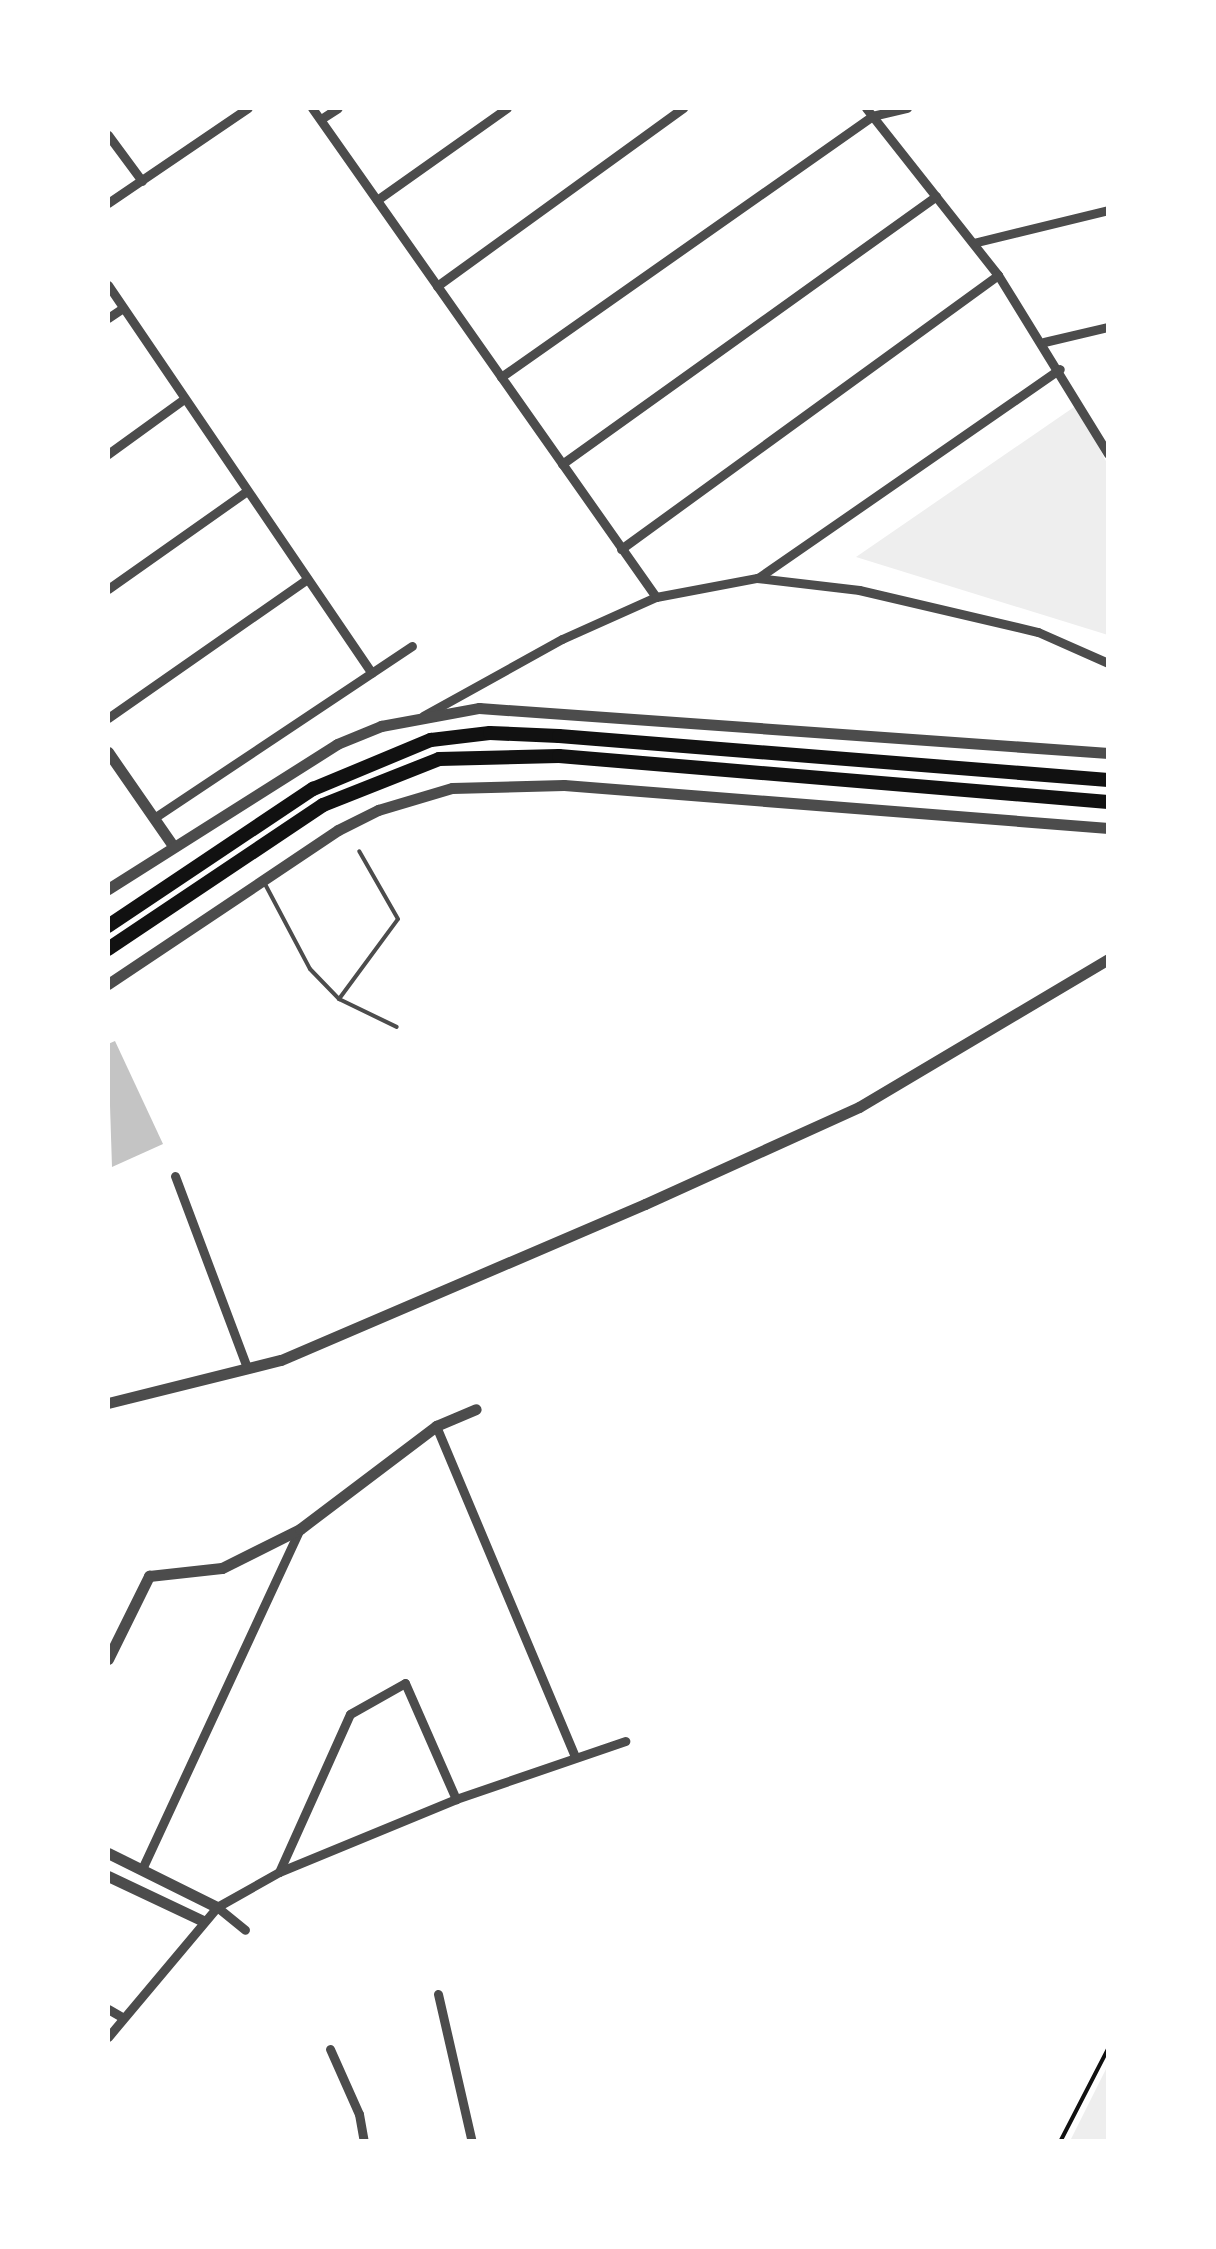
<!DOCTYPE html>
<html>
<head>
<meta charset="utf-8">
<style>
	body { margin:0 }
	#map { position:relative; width:1216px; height:2249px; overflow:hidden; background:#fff; font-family:"Source Sans 3",sans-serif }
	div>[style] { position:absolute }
	.green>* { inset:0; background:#eee }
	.building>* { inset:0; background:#c4c4c4 }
	.path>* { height:4px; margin:-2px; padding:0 2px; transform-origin:2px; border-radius:2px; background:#111 }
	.service>* { height:4px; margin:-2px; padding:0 2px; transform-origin:2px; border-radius:2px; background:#4c4c4c }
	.minor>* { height:9px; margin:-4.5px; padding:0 4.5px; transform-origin:4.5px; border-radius:4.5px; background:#4c4c4c }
	.tertiary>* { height:11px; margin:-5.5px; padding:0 5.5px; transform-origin:5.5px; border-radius:5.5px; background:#4c4c4c }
	.primary>* { height:14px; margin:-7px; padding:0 7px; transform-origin:7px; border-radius:7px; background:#111 }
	span { translate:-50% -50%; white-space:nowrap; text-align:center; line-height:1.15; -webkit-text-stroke:8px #fff; paint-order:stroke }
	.frame { position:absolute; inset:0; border:110px solid #fff; pointer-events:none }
</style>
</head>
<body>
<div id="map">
	<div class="green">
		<i style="clip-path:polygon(1077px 405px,1108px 465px,1108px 635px,856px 557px)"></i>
		<i style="clip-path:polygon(1108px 2065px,1108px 2141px,1070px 2141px)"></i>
	</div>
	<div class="building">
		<i style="clip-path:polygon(115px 1041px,163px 1144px,112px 1167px,108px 1044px)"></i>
	</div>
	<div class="path">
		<i style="left:1060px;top:2142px;width:105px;rotate:-62.7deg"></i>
	</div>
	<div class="service">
		<i style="left:265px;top:884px;width:96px;rotate:62.1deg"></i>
		<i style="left:310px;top:969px;width:42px;rotate:46deg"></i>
		<i style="left:339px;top:999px;width:64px;rotate:25.8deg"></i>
		<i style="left:339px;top:999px;width:99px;rotate:-53.6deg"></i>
		<i style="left:398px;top:919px;width:78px;rotate:-119.8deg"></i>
	</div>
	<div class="minor">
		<i style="left:312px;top:108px;width:598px;rotate:54.87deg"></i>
		<i style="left:866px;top:108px;width:213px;rotate:51.7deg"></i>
		<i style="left:998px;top:275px;width:210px;rotate:58.4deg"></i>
		<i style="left:321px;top:119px;width:20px;rotate:-33deg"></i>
		<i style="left:108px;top:135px;width:57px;rotate:53.5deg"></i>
		<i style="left:377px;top:200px;width:159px;rotate:-35.3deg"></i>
		<i style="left:108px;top:203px;width:169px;rotate:-34.2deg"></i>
		<i style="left:973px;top:243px;width:139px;rotate:-13.7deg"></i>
		<i style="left:108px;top:285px;width:469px;rotate:55.8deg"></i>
		<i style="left:437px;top:286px;width:304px;rotate:-35.9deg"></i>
		<i style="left:108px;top:318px;width:18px;rotate:-34deg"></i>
		<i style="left:1044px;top:342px;width:66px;rotate:-13.2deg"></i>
		<i style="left:501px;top:377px;width:454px;rotate:-35.1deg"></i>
		<i style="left:872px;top:116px;width:36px;rotate:-13deg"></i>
		<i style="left:108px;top:454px;width:94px;rotate:-35.9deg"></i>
		<i style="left:562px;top:464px;width:460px;rotate:-35.6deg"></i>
		<i style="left:621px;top:549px;width:466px;rotate:-36deg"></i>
		<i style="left:758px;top:578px;width:367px;rotate:-34.7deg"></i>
		<i style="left:108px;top:589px;width:170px;rotate:-35.2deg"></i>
		<i style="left:423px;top:716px;width:159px;rotate:-29deg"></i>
		<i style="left:562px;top:639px;width:103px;rotate:-24.1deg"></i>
		<i style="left:656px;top:597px;width:103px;rotate:-10.7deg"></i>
		<i style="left:757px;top:578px;width:103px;rotate:6.7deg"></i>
		<i style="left:859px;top:590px;width:184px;rotate:13.2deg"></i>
		<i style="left:1038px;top:632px;width:77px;rotate:23.9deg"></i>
		<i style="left:108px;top:718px;width:243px;rotate:-34.9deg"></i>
		<i style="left:154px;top:818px;width:310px;rotate:-33.7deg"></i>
		<i style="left:175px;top:1176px;width:205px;rotate:69.4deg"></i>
		<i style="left:436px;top:1426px;width:357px;rotate:67.2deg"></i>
		<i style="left:142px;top:1869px;width:375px;rotate:-65.1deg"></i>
		<i style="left:279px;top:1872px;width:173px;rotate:-65.8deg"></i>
		<i style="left:350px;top:1714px;width:63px;rotate:-29.4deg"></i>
		<i style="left:405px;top:1683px;width:127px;rotate:66.3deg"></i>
		<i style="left:217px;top:1907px;width:36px;rotate:39deg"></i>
		<i style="left:438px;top:1994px;width:152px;rotate:77.1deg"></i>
		<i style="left:108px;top:2009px;width:16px;rotate:30deg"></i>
		<i style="left:108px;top:2037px;width:170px;rotate:-50deg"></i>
		<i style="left:217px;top:1907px;width:71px;rotate:-29.4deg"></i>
		<i style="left:279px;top:1872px;width:191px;rotate:-22.4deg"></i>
		<i style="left:456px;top:1799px;width:179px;rotate:-18.9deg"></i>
		<i style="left:330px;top:2049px;width:71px;rotate:66deg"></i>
		<i style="left:359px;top:2114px;width:28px;rotate:80deg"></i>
	</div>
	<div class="tertiary">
		<i style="left:108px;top:752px;width:114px;rotate:55.3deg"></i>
		<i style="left:108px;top:889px;width:271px;rotate:-32.3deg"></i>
		<i style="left:337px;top:744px;width:48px;rotate:-22.2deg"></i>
		<i style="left:381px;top:726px;width:100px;rotate:-10.4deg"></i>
		<i style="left:479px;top:708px;width:631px;rotate:4.09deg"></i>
		<i style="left:108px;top:984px;width:277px;rotate:-33.8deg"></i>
		<i style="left:338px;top:830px;width:45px;rotate:-26.6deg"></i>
		<i style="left:378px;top:810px;width:77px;rotate:-16.6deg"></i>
		<i style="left:452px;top:788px;width:112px;rotate:-1.5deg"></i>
		<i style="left:564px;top:785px;width:546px;rotate:4.52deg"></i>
		<i style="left:108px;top:1403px;width:178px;rotate:-14deg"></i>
		<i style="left:281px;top:1360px;width:396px;rotate:-23.2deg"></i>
		<i style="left:645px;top:1204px;width:235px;rotate:-24.4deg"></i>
		<i style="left:859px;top:1107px;width:290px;rotate:-30.7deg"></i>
		<i style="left:108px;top:1659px;width:93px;rotate:-63.7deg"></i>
		<i style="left:149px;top:1576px;width:73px;rotate:-6.3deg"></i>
		<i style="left:222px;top:1568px;width:87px;rotate:-26.6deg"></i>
		<i style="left:300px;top:1529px;width:171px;rotate:-37.1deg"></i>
		<i style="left:436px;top:1426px;width:43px;rotate:-23deg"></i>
		<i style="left:108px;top:1853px;width:122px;rotate:26.4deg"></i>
		<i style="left:108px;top:1876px;width:105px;rotate:25.3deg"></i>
	</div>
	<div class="primary">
		<i style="left:108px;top:926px;width:247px;rotate:-33.8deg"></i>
		<i style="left:313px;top:789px;width:128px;rotate:-22.6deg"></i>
		<i style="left:431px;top:740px;width:59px;rotate:-6.8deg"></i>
		<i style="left:490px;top:733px;width:69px;rotate:2.5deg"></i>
		<i style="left:559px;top:736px;width:551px;rotate:4.58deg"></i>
		<i style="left:108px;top:949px;width:259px;rotate:-33.8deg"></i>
		<i style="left:323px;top:805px;width:125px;rotate:-21.6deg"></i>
		<i style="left:439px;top:759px;width:120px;rotate:-1.4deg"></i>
		<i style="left:559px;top:756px;width:551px;rotate:4.79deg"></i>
	</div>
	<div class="frame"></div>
</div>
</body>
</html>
